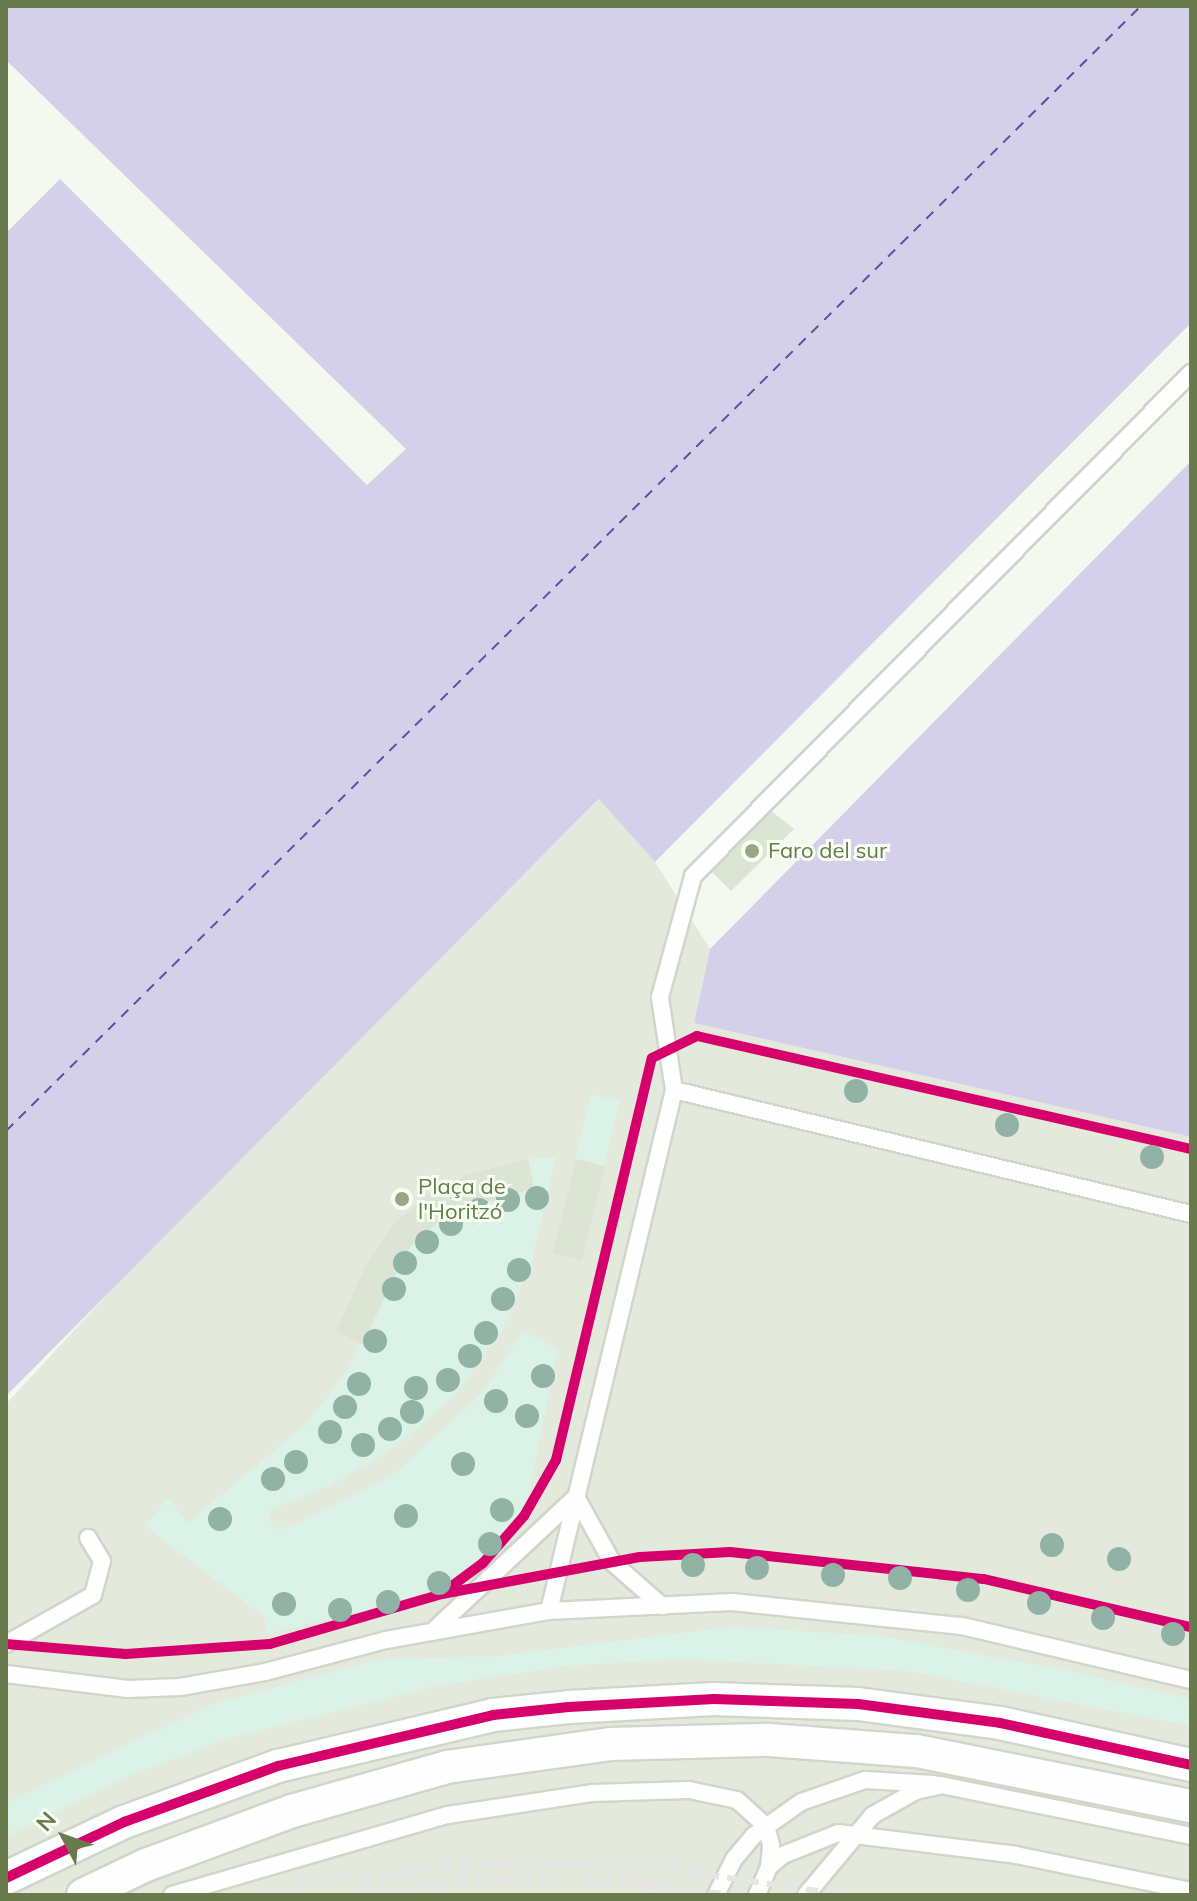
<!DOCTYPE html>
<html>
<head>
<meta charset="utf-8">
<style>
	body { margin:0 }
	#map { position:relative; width:1197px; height:1901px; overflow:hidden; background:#f3f9ef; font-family:Mulish,sans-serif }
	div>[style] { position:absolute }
	.industrial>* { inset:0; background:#e3eadc }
	.green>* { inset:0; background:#dbf2e6; transform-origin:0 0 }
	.water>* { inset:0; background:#d4d0ea }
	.ferry>* { height:2px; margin-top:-1px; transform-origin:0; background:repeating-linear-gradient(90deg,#5f4ea4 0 10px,transparent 0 18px) }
	.building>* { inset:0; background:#dce4d3; transform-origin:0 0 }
	.roads { filter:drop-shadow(2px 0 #d0d6c9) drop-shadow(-2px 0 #d0d6c9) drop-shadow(0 2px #d0d6c9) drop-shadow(0 -2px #d0d6c9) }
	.service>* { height:16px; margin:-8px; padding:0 8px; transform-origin:8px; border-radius:8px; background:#fdfefd }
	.minor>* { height:32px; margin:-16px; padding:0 16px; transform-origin:16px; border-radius:16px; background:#fdfefd }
	.rail>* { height:6px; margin-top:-3px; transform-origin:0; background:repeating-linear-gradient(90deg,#e7e4e4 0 12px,transparent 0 20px) }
	.cycleway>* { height:10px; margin:-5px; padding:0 5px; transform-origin:5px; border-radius:5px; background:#d6006c }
	.trees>* { width:24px; height:24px; margin:-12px; border-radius:50%; background:#91b3a6 }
	.dots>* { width:22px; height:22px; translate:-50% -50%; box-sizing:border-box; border:4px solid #f7fff3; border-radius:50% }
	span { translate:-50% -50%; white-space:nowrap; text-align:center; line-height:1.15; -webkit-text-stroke:6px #f7fff3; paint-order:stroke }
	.poi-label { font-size:22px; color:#697a4c }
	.left { translate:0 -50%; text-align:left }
	.frame { position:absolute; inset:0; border:8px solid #697a4c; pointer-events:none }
	.north { position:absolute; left:24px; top:1797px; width:80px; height:80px; -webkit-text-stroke:6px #f7fff3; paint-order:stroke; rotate:311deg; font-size:22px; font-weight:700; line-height:32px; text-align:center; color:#697a4c }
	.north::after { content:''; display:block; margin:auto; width:28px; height:36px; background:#697a4c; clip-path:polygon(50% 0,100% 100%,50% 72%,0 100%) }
</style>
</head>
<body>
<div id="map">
	<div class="industrial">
		<i style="clip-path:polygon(600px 799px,655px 862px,710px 949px,694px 1023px,1191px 1137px,1191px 1895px,6px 1895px,6px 1404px,152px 1246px)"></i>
	</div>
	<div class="green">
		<i style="left:591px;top:1094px;width:30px;height:67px;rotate:14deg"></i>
		<i style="clip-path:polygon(556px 1157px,531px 1265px,502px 1330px,458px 1392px,398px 1445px,331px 1485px,272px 1509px,269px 1517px,276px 1530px,301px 1522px,396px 1473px,484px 1391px,523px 1331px,558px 1348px,527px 1503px,491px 1548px,437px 1592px,268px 1634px,263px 1616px,145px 1526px,168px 1498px,188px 1523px,309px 1421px,348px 1369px,410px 1247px,445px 1216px,534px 1188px,528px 1159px)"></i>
		<i style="clip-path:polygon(731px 1627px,880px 1636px,1070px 1671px,1191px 1699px,1191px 1726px,908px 1671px,681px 1659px,565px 1666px,437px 1686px,227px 1739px,121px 1779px,6px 1836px,6px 1803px,212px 1704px,377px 1660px,497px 1656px)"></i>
	</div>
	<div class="water">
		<i style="clip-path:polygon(6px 6px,1191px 6px,1191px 323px,655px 862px,599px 799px,6px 1396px,6px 233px,60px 179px,367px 485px,406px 449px,6px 60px)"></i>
		<i style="clip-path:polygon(1191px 461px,1191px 1137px,694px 1023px,710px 949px)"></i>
	</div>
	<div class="ferry">
		<i style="left:6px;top:1131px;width:1598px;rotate:-44.75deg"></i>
	</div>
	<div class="building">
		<i style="clip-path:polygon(770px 810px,794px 829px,731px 891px,712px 872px)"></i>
		<i style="clip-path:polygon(528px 1159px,534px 1188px,445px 1216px,410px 1247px,362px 1344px,336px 1331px,369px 1259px,395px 1222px,433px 1191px,463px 1176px)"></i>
		<i style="left:576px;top:1159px;width:30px;height:97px;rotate:14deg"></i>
	</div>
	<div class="roads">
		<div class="service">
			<i style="left:674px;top:1090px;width:532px;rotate:13.49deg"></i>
			<i style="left:549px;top:1611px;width:536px;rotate:-76.51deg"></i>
			<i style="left:674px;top:1090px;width:94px;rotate:-98.6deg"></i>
			<i style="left:660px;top:997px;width:125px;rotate:-74.7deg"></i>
			<i style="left:693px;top:876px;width:708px;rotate:-45.29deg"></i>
			<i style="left:432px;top:1632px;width:197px;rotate:-43.2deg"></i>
			<i style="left:576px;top:1497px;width:74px;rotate:61deg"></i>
			<i style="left:612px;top:1562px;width:67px;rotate:41.3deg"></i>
			<i style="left:6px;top:1644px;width:100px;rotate:-29.4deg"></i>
			<i style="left:93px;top:1595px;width:35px;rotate:-75deg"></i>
			<i style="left:102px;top:1561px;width:27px;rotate:-121deg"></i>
			<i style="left:6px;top:1674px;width:123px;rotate:7deg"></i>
			<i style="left:128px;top:1689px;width:52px;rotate:-2.2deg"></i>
			<i style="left:180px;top:1687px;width:86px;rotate:-10deg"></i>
			<i style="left:265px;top:1672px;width:125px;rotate:-14.8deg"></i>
			<i style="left:386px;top:1640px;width:166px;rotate:-10.1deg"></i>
			<i style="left:549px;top:1611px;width:183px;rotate:-2.8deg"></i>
			<i style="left:732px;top:1602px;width:231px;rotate:6deg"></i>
			<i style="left:962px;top:1626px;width:235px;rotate:13.3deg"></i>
			<i style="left:172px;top:1895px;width:287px;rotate:-16.2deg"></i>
			<i style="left:448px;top:1815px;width:145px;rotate:-8.7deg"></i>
			<i style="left:591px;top:1793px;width:98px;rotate:-1.8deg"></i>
			<i style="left:689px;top:1790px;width:49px;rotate:11.8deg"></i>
			<i style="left:737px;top:1800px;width:39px;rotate:42deg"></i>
			<i style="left:766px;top:1826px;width:20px;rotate:75deg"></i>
			<i style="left:771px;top:1845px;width:22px;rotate:95deg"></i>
			<i style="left:716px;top:1895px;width:40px;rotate:-63.4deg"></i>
			<i style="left:734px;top:1859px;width:30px;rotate:-50deg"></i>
			<i style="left:753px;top:1836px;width:59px;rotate:-35.3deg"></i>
			<i style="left:801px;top:1802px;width:68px;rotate:-19deg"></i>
			<i style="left:865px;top:1780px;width:69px;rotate:3.3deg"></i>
			<i style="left:757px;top:1895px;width:30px;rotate:-67deg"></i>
			<i style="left:769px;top:1867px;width:18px;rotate:-41deg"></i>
			<i style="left:783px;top:1855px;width:59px;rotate:-21.8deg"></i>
			<i style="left:838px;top:1833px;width:179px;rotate:7deg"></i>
			<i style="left:1016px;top:1855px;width:179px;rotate:11.6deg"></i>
			<i style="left:806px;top:1895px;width:104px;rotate:-50.1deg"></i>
			<i style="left:873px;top:1815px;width:49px;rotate:-29.2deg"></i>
			<i style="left:916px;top:1791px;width:26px;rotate:-13deg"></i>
			<i style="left:941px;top:1785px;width:255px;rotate:11.5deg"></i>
		</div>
		<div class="minor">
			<i style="left:6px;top:1878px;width:131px;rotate:-25.4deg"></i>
			<i style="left:124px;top:1822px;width:164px;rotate:-20deg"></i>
			<i style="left:278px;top:1766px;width:221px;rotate:-13.3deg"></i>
			<i style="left:493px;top:1715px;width:76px;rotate:-6deg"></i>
			<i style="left:569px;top:1707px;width:145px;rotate:-3.2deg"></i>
			<i style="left:714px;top:1699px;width:144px;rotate:2deg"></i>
			<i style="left:858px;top:1704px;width:143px;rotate:7.6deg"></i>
			<i style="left:1000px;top:1723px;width:196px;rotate:12.4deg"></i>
			<i style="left:83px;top:1895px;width:70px;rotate:-25.5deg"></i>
			<i style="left:146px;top:1865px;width:156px;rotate:-20.3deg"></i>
			<i style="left:292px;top:1811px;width:161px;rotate:-15.8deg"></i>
			<i style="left:447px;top:1767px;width:166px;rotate:-8deg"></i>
			<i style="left:611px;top:1744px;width:158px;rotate:-1.5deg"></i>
			<i style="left:769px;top:1740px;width:148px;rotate:4.3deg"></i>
			<i style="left:917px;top:1751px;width:279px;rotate:11.4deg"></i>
		</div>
	</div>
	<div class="rail">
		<i style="left:258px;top:1895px;width:83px;rotate:-12.5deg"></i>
		<i style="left:339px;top:1877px;width:164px;rotate:-4.9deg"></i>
		<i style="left:502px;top:1863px;width:146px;rotate:1.2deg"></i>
		<i style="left:648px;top:1866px;width:198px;rotate:8.4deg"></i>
		<i style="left:355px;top:1895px;width:145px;rotate:-5.6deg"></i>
		<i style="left:499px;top:1881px;width:150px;rotate:1.9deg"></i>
		<i style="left:649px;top:1886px;width:85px;rotate:6deg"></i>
	</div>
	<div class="cycleway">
		<i style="left:445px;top:1591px;width:47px;rotate:-36.4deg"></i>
		<i style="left:483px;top:1563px;width:62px;rotate:-48.9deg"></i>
		<i style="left:524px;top:1516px;width:64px;rotate:-60.3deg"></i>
		<i style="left:556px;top:1460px;width:413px;rotate:-76.6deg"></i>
		<i style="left:652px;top:1058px;width:50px;rotate:-26.1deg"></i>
		<i style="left:697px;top:1036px;width:507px;rotate:12.88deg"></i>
		<i style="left:6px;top:1644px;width:120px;rotate:4.8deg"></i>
		<i style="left:126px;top:1654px;width:144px;rotate:-4deg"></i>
		<i style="left:270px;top:1644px;width:179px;rotate:-16.2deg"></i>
		<i style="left:442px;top:1594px;width:201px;rotate:-10.6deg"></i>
		<i style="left:640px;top:1557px;width:90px;rotate:-3.2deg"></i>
		<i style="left:730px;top:1552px;width:255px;rotate:6.1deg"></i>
		<i style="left:984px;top:1579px;width:212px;rotate:13.1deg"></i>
		<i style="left:6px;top:1878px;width:131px;rotate:-25.4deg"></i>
		<i style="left:124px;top:1822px;width:164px;rotate:-20deg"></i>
		<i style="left:278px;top:1766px;width:221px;rotate:-13.3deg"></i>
		<i style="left:493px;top:1715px;width:76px;rotate:-6deg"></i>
		<i style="left:569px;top:1707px;width:145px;rotate:-3.2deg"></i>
		<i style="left:714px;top:1699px;width:144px;rotate:2deg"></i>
		<i style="left:858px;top:1704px;width:143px;rotate:7.6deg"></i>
		<i style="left:1000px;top:1723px;width:196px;rotate:12.4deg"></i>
	</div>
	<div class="trees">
		<i style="left:856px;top:1091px"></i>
		<i style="left:1007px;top:1125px"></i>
		<i style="left:1152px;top:1157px"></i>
		<i style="left:537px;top:1198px"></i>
		<i style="left:508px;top:1200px"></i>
		<i style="left:479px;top:1210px"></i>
		<i style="left:451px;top:1224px"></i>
		<i style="left:427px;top:1242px"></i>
		<i style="left:405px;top:1263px"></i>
		<i style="left:519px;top:1270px"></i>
		<i style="left:394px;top:1289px"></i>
		<i style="left:503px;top:1299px"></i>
		<i style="left:486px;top:1333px"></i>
		<i style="left:375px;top:1341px"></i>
		<i style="left:470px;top:1356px"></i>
		<i style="left:543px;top:1376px"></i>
		<i style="left:448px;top:1380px"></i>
		<i style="left:359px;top:1384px"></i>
		<i style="left:416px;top:1388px"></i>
		<i style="left:496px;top:1401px"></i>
		<i style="left:345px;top:1407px"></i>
		<i style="left:412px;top:1412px"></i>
		<i style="left:527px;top:1416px"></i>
		<i style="left:390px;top:1429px"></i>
		<i style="left:330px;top:1432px"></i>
		<i style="left:363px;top:1445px"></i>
		<i style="left:296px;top:1462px"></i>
		<i style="left:463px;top:1464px"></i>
		<i style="left:273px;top:1479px"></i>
		<i style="left:502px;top:1510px"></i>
		<i style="left:406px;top:1516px"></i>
		<i style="left:220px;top:1519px"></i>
		<i style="left:490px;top:1544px"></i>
		<i style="left:1052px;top:1545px"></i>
		<i style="left:1119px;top:1559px"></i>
		<i style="left:693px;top:1565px"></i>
		<i style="left:757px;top:1568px"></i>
		<i style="left:833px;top:1575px"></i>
		<i style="left:900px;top:1578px"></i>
		<i style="left:439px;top:1583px"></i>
		<i style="left:968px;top:1590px"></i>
		<i style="left:388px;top:1602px"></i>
		<i style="left:1039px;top:1603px"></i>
		<i style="left:284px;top:1604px"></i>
		<i style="left:340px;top:1610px"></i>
		<i style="left:1103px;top:1618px"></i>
		<i style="left:1173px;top:1634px"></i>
	</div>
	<div class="dots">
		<i style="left:752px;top:851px;background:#99a685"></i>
		<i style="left:402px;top:1199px;background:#99a685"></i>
	</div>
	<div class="poi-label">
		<span class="left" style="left:768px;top:851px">Faro del sur</span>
		<span class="left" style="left:418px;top:1199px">Plaça de<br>l'Horitzó</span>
	</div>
	<div class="frame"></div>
	<div class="north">N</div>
</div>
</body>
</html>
